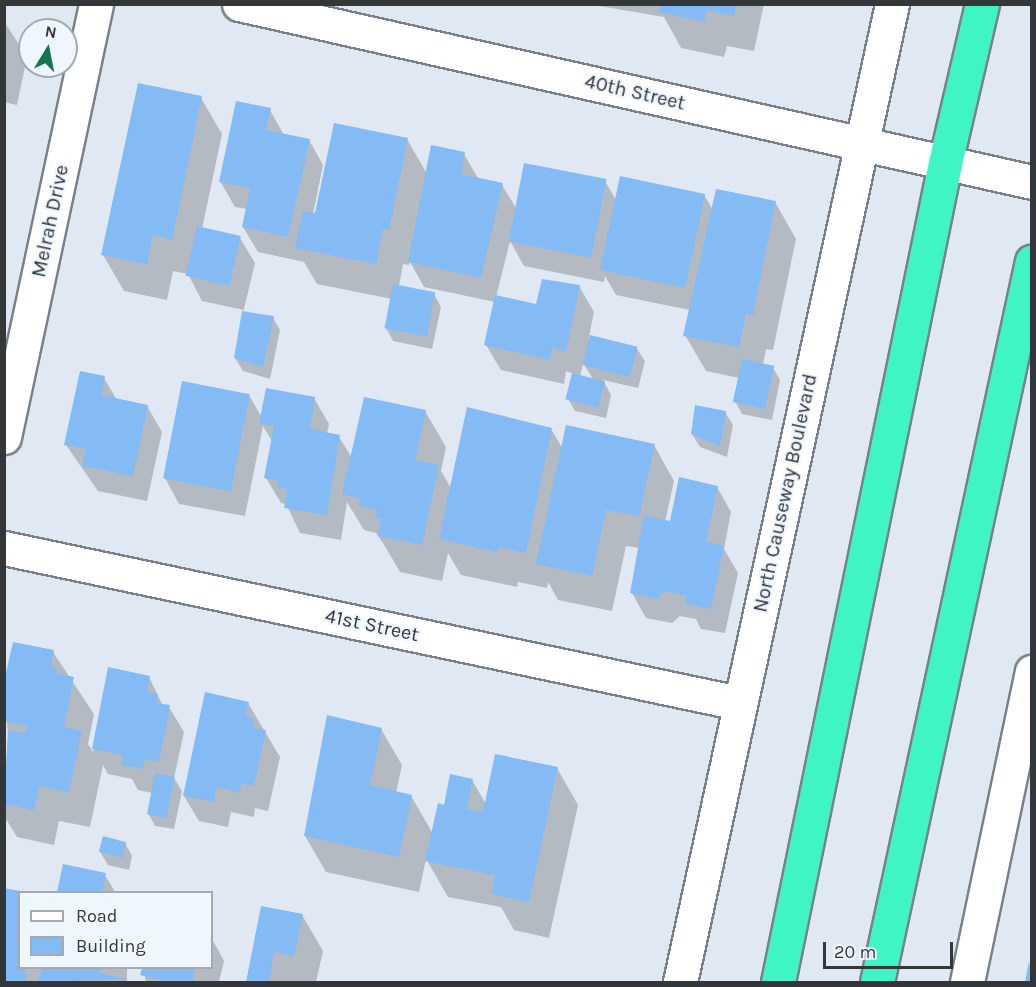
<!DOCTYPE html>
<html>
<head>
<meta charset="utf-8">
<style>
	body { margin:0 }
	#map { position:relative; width:1036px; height:987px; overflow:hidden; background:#e0e9f3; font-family:Karla,sans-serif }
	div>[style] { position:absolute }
	.shadow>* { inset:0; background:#0003 }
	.building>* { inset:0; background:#84bbf4; transform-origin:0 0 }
	.roads { filter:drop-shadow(2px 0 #798089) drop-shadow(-2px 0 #798089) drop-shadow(0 2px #798089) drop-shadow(0 -2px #798089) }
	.minor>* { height:33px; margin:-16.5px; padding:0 16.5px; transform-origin:16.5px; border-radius:16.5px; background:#fff }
	.highway>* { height:33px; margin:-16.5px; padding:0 16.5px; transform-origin:16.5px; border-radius:16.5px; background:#3ff5c5 }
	span { translate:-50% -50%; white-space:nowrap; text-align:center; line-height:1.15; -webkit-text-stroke:4.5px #eff6fe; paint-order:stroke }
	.street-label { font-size:20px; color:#33373a }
	.frame { position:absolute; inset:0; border:6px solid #33373a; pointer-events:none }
	.legend { position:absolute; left:18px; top:891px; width:195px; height:78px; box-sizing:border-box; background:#eff6fe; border:2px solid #a4aab0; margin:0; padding:8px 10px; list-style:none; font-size:18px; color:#33373a }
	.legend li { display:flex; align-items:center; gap:12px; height:30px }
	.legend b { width:30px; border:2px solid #a4aab0 }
	.north { position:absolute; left:18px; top:18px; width:60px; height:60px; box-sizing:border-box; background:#eff6fe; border:2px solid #a4aab0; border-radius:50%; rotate:10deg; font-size:16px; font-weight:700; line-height:24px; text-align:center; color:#33373a }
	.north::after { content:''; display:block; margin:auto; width:21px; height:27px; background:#12764e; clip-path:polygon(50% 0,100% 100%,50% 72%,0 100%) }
	.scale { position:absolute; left:823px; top:942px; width:130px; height:27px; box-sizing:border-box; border:3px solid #33373a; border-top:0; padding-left:8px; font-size:18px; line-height:21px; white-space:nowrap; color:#33373a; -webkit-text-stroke:4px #eff6fe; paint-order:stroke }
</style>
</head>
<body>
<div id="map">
	<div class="shadow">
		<i style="clip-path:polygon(764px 4px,754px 51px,727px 46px,724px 57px,681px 48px,664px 17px,588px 4px)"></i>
		<i style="clip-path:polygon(4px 21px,27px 57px,17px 105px,4px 102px)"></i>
		<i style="clip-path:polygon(201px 98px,222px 134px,202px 229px,240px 238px,255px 263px,243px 313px,273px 318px,280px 330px,270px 379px,243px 371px,235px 358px,244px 310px,202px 301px,188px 274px,173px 271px,167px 300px,124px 291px,103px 255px)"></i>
		<i style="clip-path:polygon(evenodd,270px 110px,284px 135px,309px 140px,323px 165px,313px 214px,407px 139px,427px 174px,464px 154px,479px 180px,502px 185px,516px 208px,605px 181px,616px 200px,704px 195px,713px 210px,775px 202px,796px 239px,773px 350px,766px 349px,763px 365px,773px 368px,780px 380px,772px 420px,742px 414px,735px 401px,739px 378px,706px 371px,685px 335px,690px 310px,616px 295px,605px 276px,604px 282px,524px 266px,510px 241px,496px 297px,538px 306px,579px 286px,594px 312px,589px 337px,637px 349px,645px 361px,638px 388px,603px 380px,611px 395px,606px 418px,575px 411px,568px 399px,574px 374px,566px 371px,564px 384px,501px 370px,486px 345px,495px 302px,424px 287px,410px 262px,409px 265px,403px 264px,399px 286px,434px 294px,441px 307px,432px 349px,393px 341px,386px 328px,392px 299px,317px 284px,304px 262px,258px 252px,243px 227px,247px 209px,235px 207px,220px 181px,270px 110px,583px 363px,593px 379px,580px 377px,583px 363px)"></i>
		<i style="clip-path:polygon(104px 378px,117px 400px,147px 406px,162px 432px,147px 501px,98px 491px,66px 445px)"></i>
		<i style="clip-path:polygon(249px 395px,262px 418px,314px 398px,329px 424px,327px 434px,339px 437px,352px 458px,425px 411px,446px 447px,441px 471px,451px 488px,551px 429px,563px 449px,654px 445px,674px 481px,665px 522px,671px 523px,717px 487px,731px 512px,724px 549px,738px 573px,725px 633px,701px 629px,696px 619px,680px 616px,672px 623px,646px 618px,632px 593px,640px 548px,626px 546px,612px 611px,558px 600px,548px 582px,547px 588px,518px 582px,517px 587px,461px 575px,448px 553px,442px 581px,400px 572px,383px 543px,376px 533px,364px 530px,347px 502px,341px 540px,300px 533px,286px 504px,281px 503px,266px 478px,273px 443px,263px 426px,245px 516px,179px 504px,165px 478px)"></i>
		<i style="clip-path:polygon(725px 412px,733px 425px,727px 457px,700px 447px,692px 434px)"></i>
		<i style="clip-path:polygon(53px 652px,94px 714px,88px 744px,93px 752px,109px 669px,149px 677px,163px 706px,169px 707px,184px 732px,174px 778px,182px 791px,174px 829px,155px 826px,148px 813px,152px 793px,138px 790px,132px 779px,108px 774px,103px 765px,90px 827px,59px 821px,54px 845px,17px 837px,4px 816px,8px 736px,4px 689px)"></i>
		<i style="clip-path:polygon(248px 703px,280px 757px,268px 811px,255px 808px,254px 817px,231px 812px,228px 827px,199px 821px,184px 796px)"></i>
		<i style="clip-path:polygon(381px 729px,402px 765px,396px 793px,411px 796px,433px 834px,445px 807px,472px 780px,486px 804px,557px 768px,578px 805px,549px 938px,514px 930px,501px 907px,448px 897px,426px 859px,419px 892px,326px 872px,305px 836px)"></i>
		<i style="clip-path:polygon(125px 843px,132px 856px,129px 870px,108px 865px,100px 852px)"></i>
		<i style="clip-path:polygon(64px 866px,105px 875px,115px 892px,58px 892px)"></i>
		<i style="clip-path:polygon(4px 890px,20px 968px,127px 968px,127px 982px,4px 982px)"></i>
		<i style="clip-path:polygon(262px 908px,302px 915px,323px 951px,316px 982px,247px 982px)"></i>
		<i style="clip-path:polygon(212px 939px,224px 961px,219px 982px,146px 982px,143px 968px,212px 968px)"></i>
	</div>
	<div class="building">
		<i style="clip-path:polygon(661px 4px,736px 4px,734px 16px,707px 10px,704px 22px,659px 12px)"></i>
		<i style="clip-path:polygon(138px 83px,202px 96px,172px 240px,153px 235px,147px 264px,101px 255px)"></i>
		<i style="clip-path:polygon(236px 101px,271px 108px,266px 130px,310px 139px,288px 237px,242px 227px,250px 188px,219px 182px)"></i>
		<i style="clip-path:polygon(334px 123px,408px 138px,389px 230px,383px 229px,376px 264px,295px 248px,303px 211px,315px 213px)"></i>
		<i style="clip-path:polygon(431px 145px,465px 152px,461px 174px,503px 183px,481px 278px,408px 262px)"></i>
		<i style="left:524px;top:163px;width:84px;height:80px;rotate:11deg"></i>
		<i style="left:620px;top:176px;width:87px;height:96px;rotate:12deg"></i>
		<i style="clip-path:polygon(716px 189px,776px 201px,753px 315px,746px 314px,739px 347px,683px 336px)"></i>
		<i style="left:197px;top:226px;width:45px;height:51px;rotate:13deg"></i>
		<i style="clip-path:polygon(542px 279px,580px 285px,566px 352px,552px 347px,550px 360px,484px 345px,495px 295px,536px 304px)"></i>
		<i style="left:393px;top:284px;width:43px;height:45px;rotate:11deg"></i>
		<i style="clip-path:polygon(242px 311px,274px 316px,263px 367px,234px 358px)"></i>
		<i style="left:590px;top:335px;width:49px;height:31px;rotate:14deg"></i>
		<i style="left:742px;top:359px;width:33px;height:44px;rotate:12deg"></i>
		<i style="clip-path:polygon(80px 371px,105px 376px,101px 395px,148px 405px,133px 476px,82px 466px,86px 449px,64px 445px)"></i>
		<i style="left:572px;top:373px;width:34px;height:27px;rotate:14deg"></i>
		<i style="left:182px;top:381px;width:69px;height:99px;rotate:11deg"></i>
		<i style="clip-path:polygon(266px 388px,315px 397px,310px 429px,340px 435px,327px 515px,284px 508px,288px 489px,277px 488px,279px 481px,264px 478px,274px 426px,259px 423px)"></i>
		<i style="clip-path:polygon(364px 397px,426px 410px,415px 460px,439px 465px,422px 545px,378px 536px,381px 519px,375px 518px,377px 510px,359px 506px,360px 498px,342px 494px)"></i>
		<i style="clip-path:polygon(695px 405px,726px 411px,720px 446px,691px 434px)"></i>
		<i style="clip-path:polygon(467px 407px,552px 428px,526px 553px,498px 547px,497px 552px,439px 539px)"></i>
		<i style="clip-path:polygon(566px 425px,655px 444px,639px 516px,606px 510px,592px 576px,536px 564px)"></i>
		<i style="clip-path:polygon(679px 477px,718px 486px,706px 542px,724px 546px,711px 609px,685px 604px,687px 596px,665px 591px,657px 599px,630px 593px,644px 515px,670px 521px)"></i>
		<i style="clip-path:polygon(13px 642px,54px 650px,51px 667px,57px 668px,55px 673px,74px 677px,64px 727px,82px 731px,69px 792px,39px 786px,34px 810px,4px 804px,8px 730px,26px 733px,27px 726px,4px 721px,4px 681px)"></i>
		<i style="clip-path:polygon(108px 667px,150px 676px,147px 692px,158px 694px,156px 703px,170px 705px,159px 762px,145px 759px,143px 769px,122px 765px,123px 755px,92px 749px)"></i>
		<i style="clip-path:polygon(205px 692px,249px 702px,245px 717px,255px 719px,252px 728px,266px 730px,254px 786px,241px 783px,240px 793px,217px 787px,214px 802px,183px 796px)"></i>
		<i style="clip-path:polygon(327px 715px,382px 728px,370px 785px,412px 795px,399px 857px,304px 836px)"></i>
		<i style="clip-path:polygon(495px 754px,558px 767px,529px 902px,491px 894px,495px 875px,425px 861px,438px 803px,444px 805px,450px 774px,473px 779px,467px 809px,483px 812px)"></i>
		<i style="left:155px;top:773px;width:20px;height:42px;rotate:11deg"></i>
		<i style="left:103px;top:836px;width:24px;height:16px;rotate:15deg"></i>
		<i style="clip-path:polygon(63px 864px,106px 873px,102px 892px,57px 892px)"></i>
		<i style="clip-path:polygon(4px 888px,20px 891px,20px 968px,24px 968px,26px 982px,4px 982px)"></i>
		<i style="clip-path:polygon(261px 906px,303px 914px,294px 956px,274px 952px,269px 982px,246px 982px)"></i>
		<i style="clip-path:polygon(1029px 961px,1032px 982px,1025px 982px)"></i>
		<i style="clip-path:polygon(42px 968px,100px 968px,99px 973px,127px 979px,38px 982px)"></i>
		<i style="clip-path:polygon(142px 968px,195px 968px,192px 982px,168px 982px,140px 975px)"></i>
	</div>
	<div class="roads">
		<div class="minor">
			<i style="left:239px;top:4px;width:813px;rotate:12.65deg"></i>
			<i style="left:4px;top:437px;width:443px;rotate:-78deg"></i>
			<i style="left:4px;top:548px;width:751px;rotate:11.91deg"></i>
			<i style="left:680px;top:982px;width:1001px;rotate:-77.77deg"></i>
			<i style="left:967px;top:982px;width:317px;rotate:-78.2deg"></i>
		</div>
		<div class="highway">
			<i style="left:778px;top:982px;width:836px;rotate:-78.47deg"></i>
			<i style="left:945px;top:163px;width:163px;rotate:-76.9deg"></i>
			<i style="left:877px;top:982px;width:737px;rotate:-77.87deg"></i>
		</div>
	</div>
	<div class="street-label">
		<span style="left:635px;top:92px;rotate:13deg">40th Street</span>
		<span style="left:50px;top:221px;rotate:-78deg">Melrah Drive</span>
		<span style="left:785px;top:493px;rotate:-78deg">North Causeway Boulevard</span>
		<span style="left:372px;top:625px;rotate:12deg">41st Street</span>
	</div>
	<div class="frame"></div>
	<ul class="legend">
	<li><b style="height:8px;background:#fff"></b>Road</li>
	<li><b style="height:16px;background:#84bbf4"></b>Building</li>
	</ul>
	<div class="north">N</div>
	<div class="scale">20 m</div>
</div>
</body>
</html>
